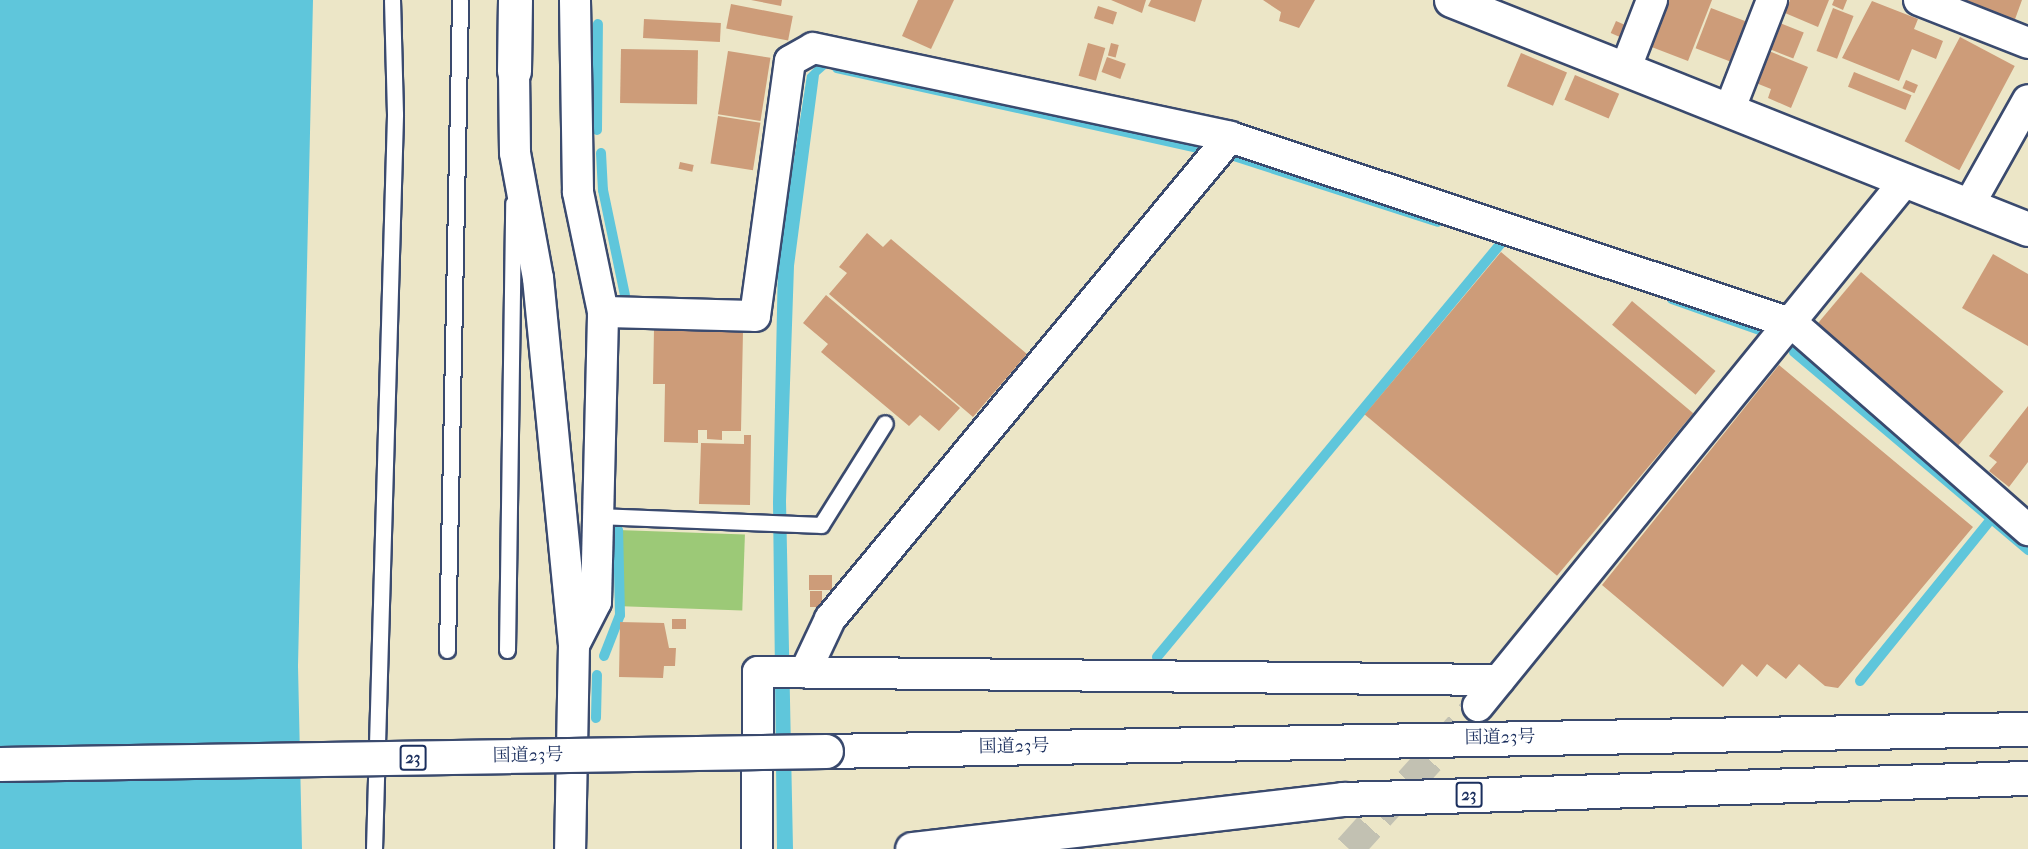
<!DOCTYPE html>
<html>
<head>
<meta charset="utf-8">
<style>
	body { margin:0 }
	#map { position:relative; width:2028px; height:849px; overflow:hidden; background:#ece6c7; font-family:"IM FELL French Canon","Noto Serif JP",serif }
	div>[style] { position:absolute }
	.green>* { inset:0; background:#9cc977; transform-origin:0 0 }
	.water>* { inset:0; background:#5fc6db }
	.stream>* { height:10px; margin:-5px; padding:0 5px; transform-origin:5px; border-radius:5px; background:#5fc6db }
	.building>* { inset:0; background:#cd9c79; transform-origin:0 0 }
	.minor-tunnel>* { height:30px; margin-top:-15px; transform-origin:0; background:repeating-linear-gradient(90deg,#c2c1b2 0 30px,transparent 0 45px) }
	.roads { filter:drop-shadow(2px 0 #3a4a6e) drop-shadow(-2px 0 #3a4a6e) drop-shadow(0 2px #3a4a6e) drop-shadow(0 -2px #3a4a6e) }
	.service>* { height:15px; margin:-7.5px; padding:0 7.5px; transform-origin:7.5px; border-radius:7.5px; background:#fff }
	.minor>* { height:30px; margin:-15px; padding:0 15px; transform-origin:15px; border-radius:15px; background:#fff }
	.tertiary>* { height:33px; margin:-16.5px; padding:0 16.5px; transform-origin:16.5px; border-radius:16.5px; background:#fff }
	.trunk>* { height:33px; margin:-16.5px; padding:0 16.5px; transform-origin:16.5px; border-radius:16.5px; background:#fff }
	.bridges { filter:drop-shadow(2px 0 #3a4a6e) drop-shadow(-2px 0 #3a4a6e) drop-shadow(0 2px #3a4a6e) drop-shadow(0 -2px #3a4a6e) }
	.trunk-bridge>* { height:33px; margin:-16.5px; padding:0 16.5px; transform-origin:16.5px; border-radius:16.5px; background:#fff }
	span { translate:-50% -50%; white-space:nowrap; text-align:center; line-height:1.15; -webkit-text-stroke:4.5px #fff; paint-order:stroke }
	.shield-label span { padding:2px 4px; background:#fff; border:2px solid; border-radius:4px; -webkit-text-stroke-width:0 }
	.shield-label { font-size:16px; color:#1b2f5e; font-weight:700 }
	.street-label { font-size:18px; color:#1b2f5e }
</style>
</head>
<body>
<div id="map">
	<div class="green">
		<i style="left:618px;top:530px;width:127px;height:76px;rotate:2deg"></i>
	</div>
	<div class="water">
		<i style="clip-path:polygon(0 0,313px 0,298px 666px,302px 849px,0 849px)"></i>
		<i style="clip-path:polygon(819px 63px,828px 67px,819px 75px,794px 266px,786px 501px,793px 849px,777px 849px,773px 502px,778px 262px,807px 75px)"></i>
	</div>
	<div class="stream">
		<i style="left:837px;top:68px;width:407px;rotate:12.5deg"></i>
		<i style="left:1234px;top:156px;width:214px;rotate:17.9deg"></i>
		<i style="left:597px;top:130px;width:106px;rotate:-89.5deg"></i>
		<i style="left:601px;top:153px;width:37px;rotate:87deg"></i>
		<i style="left:603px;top:190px;width:107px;rotate:78.2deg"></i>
		<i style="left:1672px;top:299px;width:99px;rotate:19.5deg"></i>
		<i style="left:1794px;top:352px;width:307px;rotate:40.2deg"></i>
		<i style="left:604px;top:656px;width:44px;rotate:-68.7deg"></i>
		<i style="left:620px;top:615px;width:85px;rotate:-91.3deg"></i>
		<i style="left:1157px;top:657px;width:540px;rotate:-50.26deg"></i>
		<i style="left:1860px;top:681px;width:208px;rotate:-51deg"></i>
		<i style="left:596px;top:718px;width:43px;rotate:-88.7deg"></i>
	</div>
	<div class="building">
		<i style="clip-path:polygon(751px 0,782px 0,781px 6px)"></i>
		<i style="clip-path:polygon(918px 0,954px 0,931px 49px,902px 36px)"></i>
		<i style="clip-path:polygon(1111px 0,1146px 0,1142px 13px)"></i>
		<i style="clip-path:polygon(1151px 0,1202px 0,1195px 22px,1148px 6px)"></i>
		<i style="clip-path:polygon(1263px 0,1315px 0,1299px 28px,1279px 21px,1281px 12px)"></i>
		<i style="clip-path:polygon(1667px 0,1712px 0,1688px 61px,1649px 46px)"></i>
		<i style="clip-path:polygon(1790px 0,1829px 0,1818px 27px,1785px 13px)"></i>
		<i style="clip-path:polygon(1834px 0,1847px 0,1843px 10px,1832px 5px)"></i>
		<i style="clip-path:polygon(1962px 0,2022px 0,2014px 22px)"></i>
		<i style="clip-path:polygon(1872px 1px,1918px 19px,1914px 29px,1943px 41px,1936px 59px,1912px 49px,1899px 81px,1842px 58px)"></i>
		<i style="left:731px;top:4px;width:63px;height:25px;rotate:11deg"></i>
		<i style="left:1098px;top:6px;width:20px;height:13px;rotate:18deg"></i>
		<i style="left:1711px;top:8px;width:44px;height:43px;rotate:21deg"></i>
		<i style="left:1833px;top:8px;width:22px;height:46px;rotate:21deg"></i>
		<i style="left:644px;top:19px;width:77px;height:19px;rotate:3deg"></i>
		<i style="left:1616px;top:21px;width:10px;height:13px;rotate:24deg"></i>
		<i style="left:1775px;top:21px;width:31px;height:28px;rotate:22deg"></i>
		<i style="left:1960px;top:37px;width:62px;height:118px;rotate:28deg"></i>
		<i style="left:1088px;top:43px;width:18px;height:34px;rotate:16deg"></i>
		<i style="left:1111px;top:43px;width:8px;height:13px;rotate:14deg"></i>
		<i style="left:621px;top:49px;width:77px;height:54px;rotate:1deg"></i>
		<i style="left:728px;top:51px;width:43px;height:64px;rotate:9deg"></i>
		<i style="clip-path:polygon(1769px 51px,1808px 67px,1791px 108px,1768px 98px,1771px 89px,1756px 83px)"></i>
		<i style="left:1521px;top:53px;width:50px;height:36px;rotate:23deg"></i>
		<i style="left:1107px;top:57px;width:20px;height:16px;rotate:20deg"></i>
		<i style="left:1854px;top:72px;width:62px;height:16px;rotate:22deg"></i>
		<i style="left:1575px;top:75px;width:48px;height:27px;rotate:23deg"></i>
		<i style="left:1906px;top:80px;width:13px;height:9px;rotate:23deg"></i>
		<i style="left:718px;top:116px;width:43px;height:48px;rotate:9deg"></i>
		<i style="left:680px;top:162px;width:14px;height:7px;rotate:12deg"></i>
		<i style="clip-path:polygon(867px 233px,883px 247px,891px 239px,1027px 354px,973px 417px,829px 294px,847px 273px,839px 267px)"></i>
		<i style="left:1501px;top:252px;width:251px;height:212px;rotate:40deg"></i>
		<i style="clip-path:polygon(1993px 254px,2028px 274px,2028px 346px,1962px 308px)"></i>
		<i style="left:1861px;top:272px;width:186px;height:70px;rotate:40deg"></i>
		<i style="clip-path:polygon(826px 295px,960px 408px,939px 431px,920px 415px,909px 426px,821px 352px,828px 344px,803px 323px)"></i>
		<i style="left:1632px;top:301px;width:109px;height:31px;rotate:40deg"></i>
		<i style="clip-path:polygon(654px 329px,743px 331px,741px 431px,722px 431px,722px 440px,707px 439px,707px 430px,698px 430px,698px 443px,664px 442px,665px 384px,653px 384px)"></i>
		<i style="clip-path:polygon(1779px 365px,1973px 527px,1838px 688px,1825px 686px,1799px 664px,1786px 679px,1767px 664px,1757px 677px,1742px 664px,1723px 687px,1602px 585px)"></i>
		<i style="clip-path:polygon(2028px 406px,2028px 462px,2009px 487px,1989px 471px,1997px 462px,1989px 456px)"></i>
		<i style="clip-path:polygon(744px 435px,751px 435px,750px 505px,699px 504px,701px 443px,744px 444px)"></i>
		<i style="left:832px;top:575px;width:15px;height:23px;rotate:90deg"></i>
		<i style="left:822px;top:591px;width:16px;height:12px;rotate:90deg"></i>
		<i style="left:672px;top:619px;width:14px;height:10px"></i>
		<i style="clip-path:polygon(620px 622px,664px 623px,669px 648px,676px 648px,675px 666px,664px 666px,663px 678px,619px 677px)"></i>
	</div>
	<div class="minor-tunnel">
		<i style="left:1349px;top:849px;width:193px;rotate:-47.9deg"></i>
	</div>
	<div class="roads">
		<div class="service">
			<i style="left:598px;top:516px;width:223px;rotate:2.3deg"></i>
			<i style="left:821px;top:525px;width:120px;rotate:-57.9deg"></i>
			<i style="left:447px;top:650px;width:650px;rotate:-88.85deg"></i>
			<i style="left:507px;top:650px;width:447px;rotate:-89.2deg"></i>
			<i style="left:374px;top:849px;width:735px;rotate:-88.36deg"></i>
			<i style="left:395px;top:114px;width:114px;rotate:-91.5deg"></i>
		</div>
		<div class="minor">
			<i style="left:1919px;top:0;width:117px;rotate:21.5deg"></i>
			<i style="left:1625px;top:70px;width:75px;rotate:-68.9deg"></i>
			<i style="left:514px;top:71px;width:82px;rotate:89.3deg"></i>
			<i style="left:515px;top:153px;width:127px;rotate:79.6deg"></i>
			<i style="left:538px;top:278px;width:369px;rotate:84.4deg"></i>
			<i style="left:574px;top:645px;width:204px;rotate:91.1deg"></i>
			<i style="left:1729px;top:111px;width:119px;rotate:-68.8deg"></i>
			<i style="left:1969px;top:205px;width:120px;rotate:-60.7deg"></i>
			<i style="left:603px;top:312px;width:152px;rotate:1.5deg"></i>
			<i style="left:755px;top:316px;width:257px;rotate:-82.2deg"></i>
			<i style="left:790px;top:61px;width:26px;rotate:-29deg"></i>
			<i style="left:813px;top:48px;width:426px;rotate:12deg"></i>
			<i style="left:1230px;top:137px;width:593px;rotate:18.37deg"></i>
			<i style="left:1793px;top:324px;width:313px;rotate:41.2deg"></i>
			<i style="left:574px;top:645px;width:48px;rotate:-62.9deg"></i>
			<i style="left:596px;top:602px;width:290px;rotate:-88.6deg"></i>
			<i style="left:603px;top:312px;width:123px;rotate:-101.8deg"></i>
			<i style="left:578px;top:192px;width:192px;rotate:-90.9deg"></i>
			<i style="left:805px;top:672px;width:59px;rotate:-64.7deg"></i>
			<i style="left:830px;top:619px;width:626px;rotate:-50.31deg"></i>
			<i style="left:1478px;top:706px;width:678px;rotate:-50.87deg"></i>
			<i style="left:757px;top:849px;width:177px;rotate:-89.7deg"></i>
			<i style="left:758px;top:672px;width:741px;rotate:0.62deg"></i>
		</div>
		<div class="tertiary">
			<i style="left:1451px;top:0;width:621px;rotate:21.65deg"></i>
			<i style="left:514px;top:71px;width:71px;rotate:-89.2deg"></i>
		</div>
		<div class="trunk">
			<i style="left:826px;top:751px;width:1202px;rotate:-1.05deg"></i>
			<i style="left:912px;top:849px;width:434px;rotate:-6.6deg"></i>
			<i style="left:1343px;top:799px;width:685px;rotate:-1.76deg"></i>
		</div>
	</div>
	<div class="bridges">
		<div class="trunk-bridge">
			<i style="left:0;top:764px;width:826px;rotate:-0.9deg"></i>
		</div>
	</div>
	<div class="shield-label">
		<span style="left:413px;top:758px">23</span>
		<span style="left:1469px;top:795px">23</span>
	</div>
	<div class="street-label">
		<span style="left:1500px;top:738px;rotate:-1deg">国道23号</span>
		<span style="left:1014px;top:747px;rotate:-1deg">国道23号</span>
		<span style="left:528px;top:756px;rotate:-1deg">国道23号</span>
	</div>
</div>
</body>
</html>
